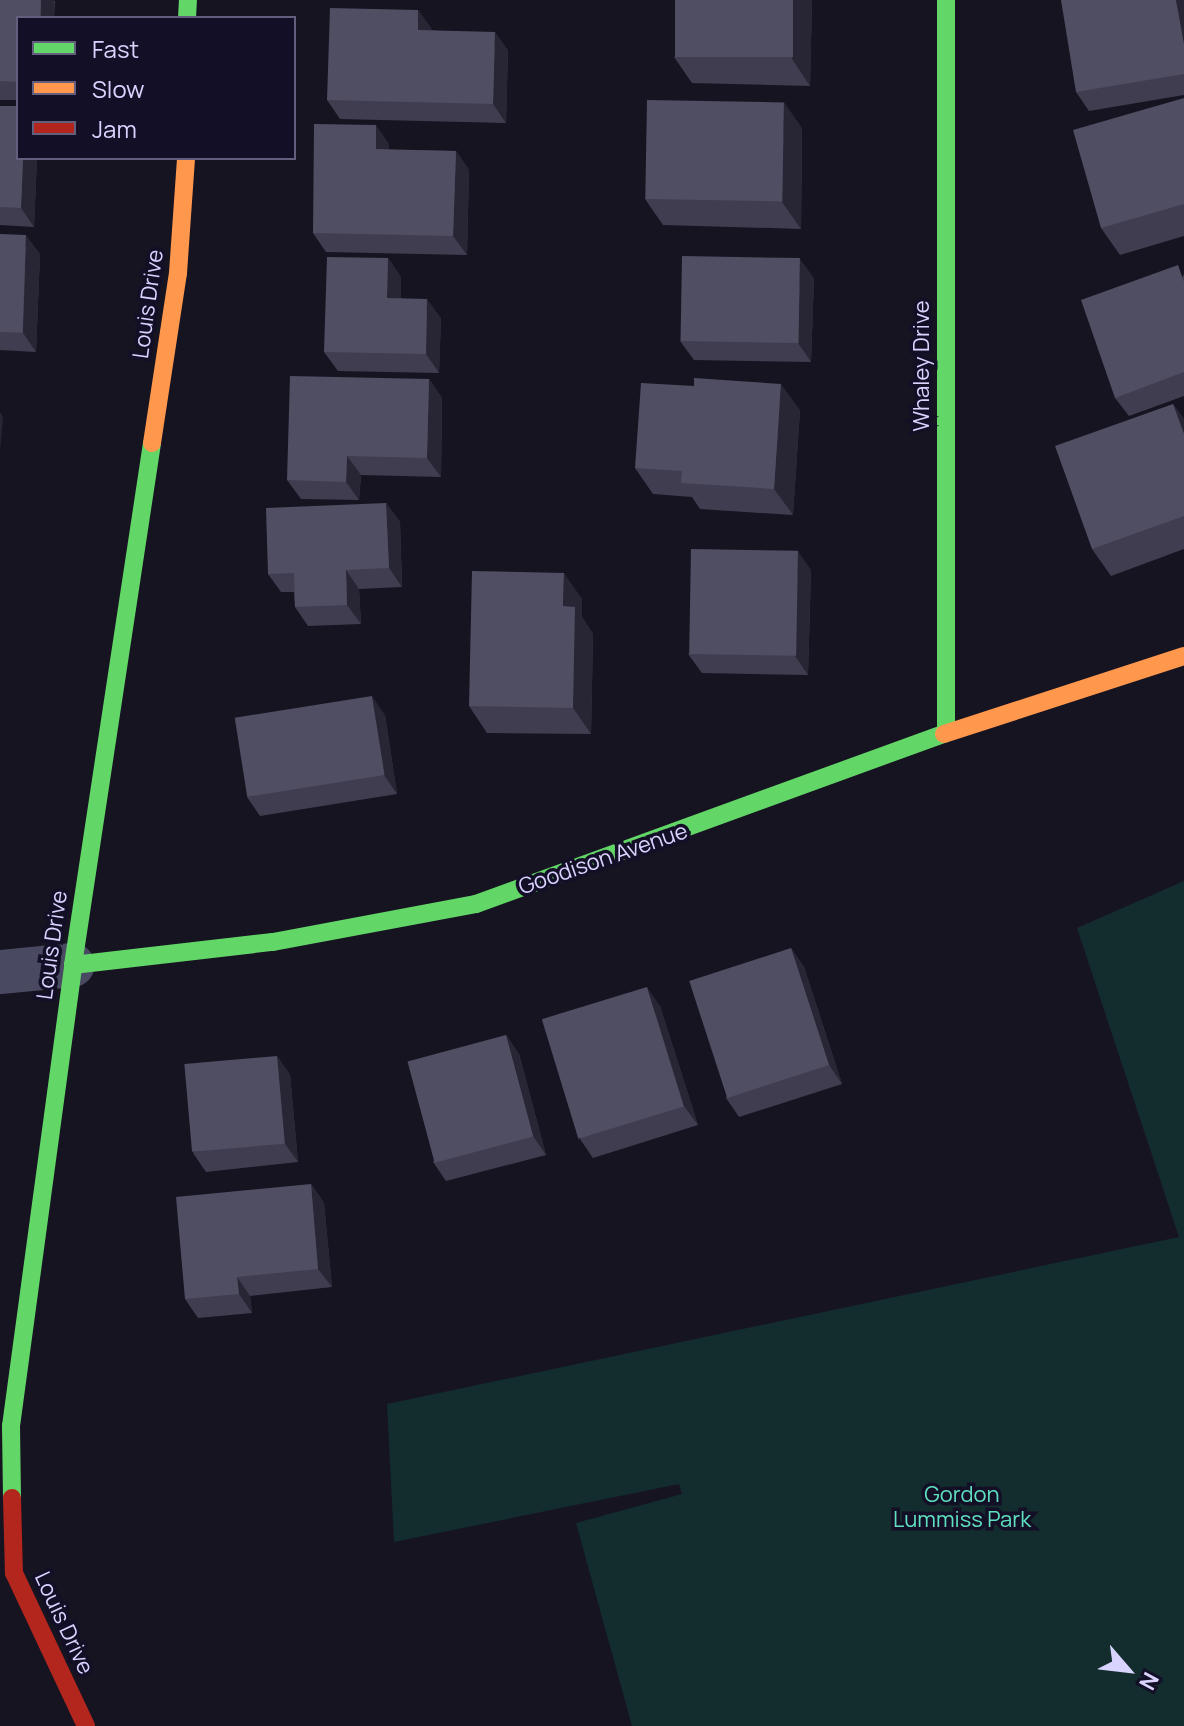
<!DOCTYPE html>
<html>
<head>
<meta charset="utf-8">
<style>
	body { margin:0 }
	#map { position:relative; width:1184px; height:1726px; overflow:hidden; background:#161421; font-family:Manrope,sans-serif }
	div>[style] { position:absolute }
	.green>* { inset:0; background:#132c2d }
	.street>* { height:44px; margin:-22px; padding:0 22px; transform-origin:22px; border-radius:22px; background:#4a4962 }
	.fast>* { height:18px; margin:-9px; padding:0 9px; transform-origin:9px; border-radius:9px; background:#63d668 }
	.slow>* { height:18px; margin:-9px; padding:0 9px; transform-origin:9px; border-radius:9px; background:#ff974d }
	.jam>* { height:18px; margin:-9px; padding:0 9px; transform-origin:9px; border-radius:9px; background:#b3261e }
	.wall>* { inset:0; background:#403d50 }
	.shaded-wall>* { inset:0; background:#282635; transform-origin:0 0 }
	.building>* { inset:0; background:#504e63; transform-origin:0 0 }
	span { translate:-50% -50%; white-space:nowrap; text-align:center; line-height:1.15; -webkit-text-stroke:7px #130f26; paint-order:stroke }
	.street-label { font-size:22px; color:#d9d4ff }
	.park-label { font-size:22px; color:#5fe0c0 }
	.legend { position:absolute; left:16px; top:16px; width:280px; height:144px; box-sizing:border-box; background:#130f26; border:2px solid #625e7d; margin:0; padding:10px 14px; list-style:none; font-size:24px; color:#d9d4ff }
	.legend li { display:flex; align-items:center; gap:16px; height:40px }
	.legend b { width:40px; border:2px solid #625e7d }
	.north { position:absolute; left:1088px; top:1630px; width:80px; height:80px; -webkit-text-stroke:6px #130f26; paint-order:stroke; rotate:118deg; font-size:22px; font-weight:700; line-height:32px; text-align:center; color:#d9d4ff }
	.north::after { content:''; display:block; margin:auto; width:28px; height:36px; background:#d9d4ff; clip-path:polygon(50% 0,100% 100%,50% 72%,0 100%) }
</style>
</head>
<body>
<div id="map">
	<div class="green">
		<i style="clip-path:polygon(1184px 881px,1184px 1726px,632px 1726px,576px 1523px,682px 1494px,679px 1484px,394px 1542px,387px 1404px,1179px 1237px,1077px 928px)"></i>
	</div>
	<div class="street">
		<i style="left:0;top:972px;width:73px;rotate:-5.5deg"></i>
	</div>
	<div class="fast">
		<i style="left:946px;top:0;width:733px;rotate:90deg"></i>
		<i style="left:187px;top:18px;width:18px;rotate:-87deg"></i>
		<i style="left:73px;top:965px;width:201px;rotate:-6.6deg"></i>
		<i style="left:273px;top:942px;width:207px;rotate:-10.6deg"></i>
		<i style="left:476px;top:904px;width:498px;rotate:-20deg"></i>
		<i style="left:12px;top:1498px;width:72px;rotate:-90.8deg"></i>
		<i style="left:11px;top:1426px;width:465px;rotate:-82.3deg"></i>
		<i style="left:73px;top:965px;width:528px;rotate:-81.39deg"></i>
	</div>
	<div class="slow">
		<i style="left:152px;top:443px;width:172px;rotate:-81.3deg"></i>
		<i style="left:178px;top:273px;width:115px;rotate:-86deg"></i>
		<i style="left:944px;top:734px;width:252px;rotate:-18deg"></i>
	</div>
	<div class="jam">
		<i style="left:12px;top:1498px;width:75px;rotate:88.5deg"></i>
		<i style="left:14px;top:1573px;width:169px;rotate:64.8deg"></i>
	</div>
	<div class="wall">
		<i style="clip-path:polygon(0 0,55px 1px,54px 18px,18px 18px,18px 100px,0 100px)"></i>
		<i style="clip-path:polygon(812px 0,810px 86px,692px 83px,674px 57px)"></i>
		<i style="clip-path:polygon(1184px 0,1184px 95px,1089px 111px,1076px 92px)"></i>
		<i style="clip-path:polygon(418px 10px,432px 30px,508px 50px,506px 123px,340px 119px,327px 100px)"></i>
		<i style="clip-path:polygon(1184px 98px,1184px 236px,1120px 255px,1101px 228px)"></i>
		<i style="clip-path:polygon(0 106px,18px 158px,37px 158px,34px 227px,0 225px)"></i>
		<i style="clip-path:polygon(802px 128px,801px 229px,663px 225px,645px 199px)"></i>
		<i style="clip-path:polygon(389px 144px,389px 150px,456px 151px,469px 170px,467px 255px,326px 252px,313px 233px)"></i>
		<i style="clip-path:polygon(0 234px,40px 254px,36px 352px,0 350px)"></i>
		<i style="clip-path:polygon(388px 258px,401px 277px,401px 298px,441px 318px,439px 373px,338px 371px,324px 352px)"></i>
		<i style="clip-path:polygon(1184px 274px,1184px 396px,1129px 416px,1115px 398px)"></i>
		<i style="clip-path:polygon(814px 278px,811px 362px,694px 360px,680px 341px)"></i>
		<i style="clip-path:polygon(429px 379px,442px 398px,441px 477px,361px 475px,359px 500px,301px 499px,287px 480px)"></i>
		<i style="clip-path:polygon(694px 386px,800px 410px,793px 515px,700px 509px,692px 497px,653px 494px,635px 468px)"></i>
		<i style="clip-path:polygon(1173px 404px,1184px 419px,1184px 549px,1111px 576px,1092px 549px)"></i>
		<i style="clip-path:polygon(386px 503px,400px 522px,402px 587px,359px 589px,361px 624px,308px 626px,295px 607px,294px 592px,281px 592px,268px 574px)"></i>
		<i style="clip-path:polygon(811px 570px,808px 675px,702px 673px,688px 654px)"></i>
		<i style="clip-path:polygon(582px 599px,582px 617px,593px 634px,591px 734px,487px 733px,469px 706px)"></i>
		<i style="clip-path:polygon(385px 715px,397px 794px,260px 816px,247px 797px)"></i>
		<i style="clip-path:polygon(791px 948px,804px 967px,842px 1084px,739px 1117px,726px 1098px)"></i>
		<i style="clip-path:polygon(660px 1006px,698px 1125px,593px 1158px,580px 1139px)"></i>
		<i style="clip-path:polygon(506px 1035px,519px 1054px,546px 1155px,446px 1181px,433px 1162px)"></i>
		<i style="clip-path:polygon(277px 1056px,290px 1075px,298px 1162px,206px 1172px,193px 1153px)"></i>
		<i style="clip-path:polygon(311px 1184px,324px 1203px,332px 1287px,250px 1296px,252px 1313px,198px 1318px,185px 1299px)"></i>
	</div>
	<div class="shaded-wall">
		<i style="left:41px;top:0;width:13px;height:18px"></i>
		<i style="clip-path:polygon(793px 0,812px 0,810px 86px,792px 59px)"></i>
		<i style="clip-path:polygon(1176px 0,1184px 0,1184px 45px)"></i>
		<i style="clip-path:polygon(418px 10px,432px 29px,431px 48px,418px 30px)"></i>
		<i style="clip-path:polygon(495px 32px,508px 50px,506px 123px,493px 104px)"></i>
		<i style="clip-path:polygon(784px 102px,802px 128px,801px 229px,782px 202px)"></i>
		<i style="clip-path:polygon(376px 125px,389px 144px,389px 168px,376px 149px)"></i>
		<i style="clip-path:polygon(456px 151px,469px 170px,467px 255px,453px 236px)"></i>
		<i style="clip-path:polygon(23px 158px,37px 158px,34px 227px,21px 208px)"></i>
		<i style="clip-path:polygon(26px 235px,40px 254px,36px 352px,23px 333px)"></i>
		<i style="clip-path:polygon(388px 258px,401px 277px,401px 317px,387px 298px)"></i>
		<i style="clip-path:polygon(800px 259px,814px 278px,811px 362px,798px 343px)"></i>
		<i style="clip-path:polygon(427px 299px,441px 318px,439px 373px,426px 354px)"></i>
		<i style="clip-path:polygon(429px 379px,442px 398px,441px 477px,427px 458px)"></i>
		<i style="clip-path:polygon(781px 384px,800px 410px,793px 515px,774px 489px)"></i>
		<i style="clip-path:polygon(1173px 404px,1184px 419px,1184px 434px)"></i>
		<i style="clip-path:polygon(0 412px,3px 417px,0 451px)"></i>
		<i style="clip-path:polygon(347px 456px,361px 475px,359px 500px,346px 482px)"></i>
		<i style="clip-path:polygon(386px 503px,400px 522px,402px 587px,389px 568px)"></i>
		<i style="clip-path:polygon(798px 551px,811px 570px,808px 675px,795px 656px)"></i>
		<i style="clip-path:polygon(346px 570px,359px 589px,361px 624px,347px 605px)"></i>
		<i style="clip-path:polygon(564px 573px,582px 599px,582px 617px,593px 634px,591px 734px,573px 708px,563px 606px)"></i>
		<i style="clip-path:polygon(372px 696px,385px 715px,397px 794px,384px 775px)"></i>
		<i style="clip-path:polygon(791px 948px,804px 967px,842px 1084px,829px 1065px)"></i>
		<i style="clip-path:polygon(647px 987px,660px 1006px,698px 1125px,684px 1106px)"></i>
		<i style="clip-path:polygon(506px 1035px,519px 1054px,546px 1155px,533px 1136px)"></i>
		<i style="clip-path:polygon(277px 1056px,290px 1075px,298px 1162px,285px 1144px)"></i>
		<i style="clip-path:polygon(311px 1184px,324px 1203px,332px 1287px,318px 1269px)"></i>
		<i style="clip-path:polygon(237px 1277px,250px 1296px,252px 1313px,239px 1294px)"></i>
	</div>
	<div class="building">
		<i style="clip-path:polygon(0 0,41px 0,40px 18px,18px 18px,18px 82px,0 81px)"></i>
		<i style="left:675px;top:0;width:118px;height:57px"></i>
		<i style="clip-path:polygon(1061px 0,1176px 0,1184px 45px,1184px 74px,1076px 92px)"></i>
		<i style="clip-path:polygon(330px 8px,418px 10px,418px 30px,495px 32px,493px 104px,327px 100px)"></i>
		<i style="clip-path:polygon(1184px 98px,1184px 204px,1101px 228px,1073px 130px)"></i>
		<i style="left:647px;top:100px;width:137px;height:99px;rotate:1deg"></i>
		<i style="clip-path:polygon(0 106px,18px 106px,18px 158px,23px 158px,21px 208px,0 207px)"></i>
		<i style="clip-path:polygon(314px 124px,376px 125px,376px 149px,456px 151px,453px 236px,313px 233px)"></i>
		<i style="left:0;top:234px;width:26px;height:98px;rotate:2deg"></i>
		<i style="left:682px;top:256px;width:118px;height:85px;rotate:1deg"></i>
		<i style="clip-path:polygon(327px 257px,388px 258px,387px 298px,427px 299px,426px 354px,324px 352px)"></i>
		<i style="clip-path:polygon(1178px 265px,1184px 282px,1184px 372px,1115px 398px,1081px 300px)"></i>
		<i style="clip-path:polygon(290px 376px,429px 379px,427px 458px,347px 456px,346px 482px,287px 480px)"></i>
		<i style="clip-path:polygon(694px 378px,781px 384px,774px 489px,681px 483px,682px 471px,635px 468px,641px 383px,694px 386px)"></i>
		<i style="clip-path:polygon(1173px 404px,1184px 434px,1184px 516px,1092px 549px,1055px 446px)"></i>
		<i style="clip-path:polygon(386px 503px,389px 568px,346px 570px,347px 605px,295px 607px,294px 573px,268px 574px,266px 508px)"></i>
		<i style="left:691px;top:549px;width:107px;height:105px;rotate:1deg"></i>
		<i style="clip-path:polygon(472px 571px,564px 573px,563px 606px,575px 607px,573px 708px,469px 706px)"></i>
		<i style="left:372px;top:696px;width:80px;height:139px;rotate:81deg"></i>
		<i style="left:791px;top:948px;width:123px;height:107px;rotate:72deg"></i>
		<i style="left:647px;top:987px;width:125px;height:110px;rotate:73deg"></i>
		<i style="left:506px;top:1035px;width:105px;height:102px;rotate:75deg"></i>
		<i style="left:277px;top:1056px;width:88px;height:93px;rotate:85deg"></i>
		<i style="clip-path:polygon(311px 1184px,318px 1269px,237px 1277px,239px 1294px,185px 1299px,176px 1197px)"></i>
	</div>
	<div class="street-label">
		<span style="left:148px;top:304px;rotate:-82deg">Louis Drive</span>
		<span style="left:922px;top:366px;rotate:-90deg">Whaley Drive</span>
		<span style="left:603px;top:859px;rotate:-19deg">Goodison Avenue</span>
		<span style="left:52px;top:945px;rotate:-82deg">Louis Drive</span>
		<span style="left:64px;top:1623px;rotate:65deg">Louis Drive</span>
	</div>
	<div class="park-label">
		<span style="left:962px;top:1507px">Gordon<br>Lummiss Park</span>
	</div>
	<ul class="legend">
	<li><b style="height:10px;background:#63d668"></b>Fast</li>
	<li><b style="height:10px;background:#ff974d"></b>Slow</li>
	<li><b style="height:10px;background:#b3261e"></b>Jam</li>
	</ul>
	<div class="north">N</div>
</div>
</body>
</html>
